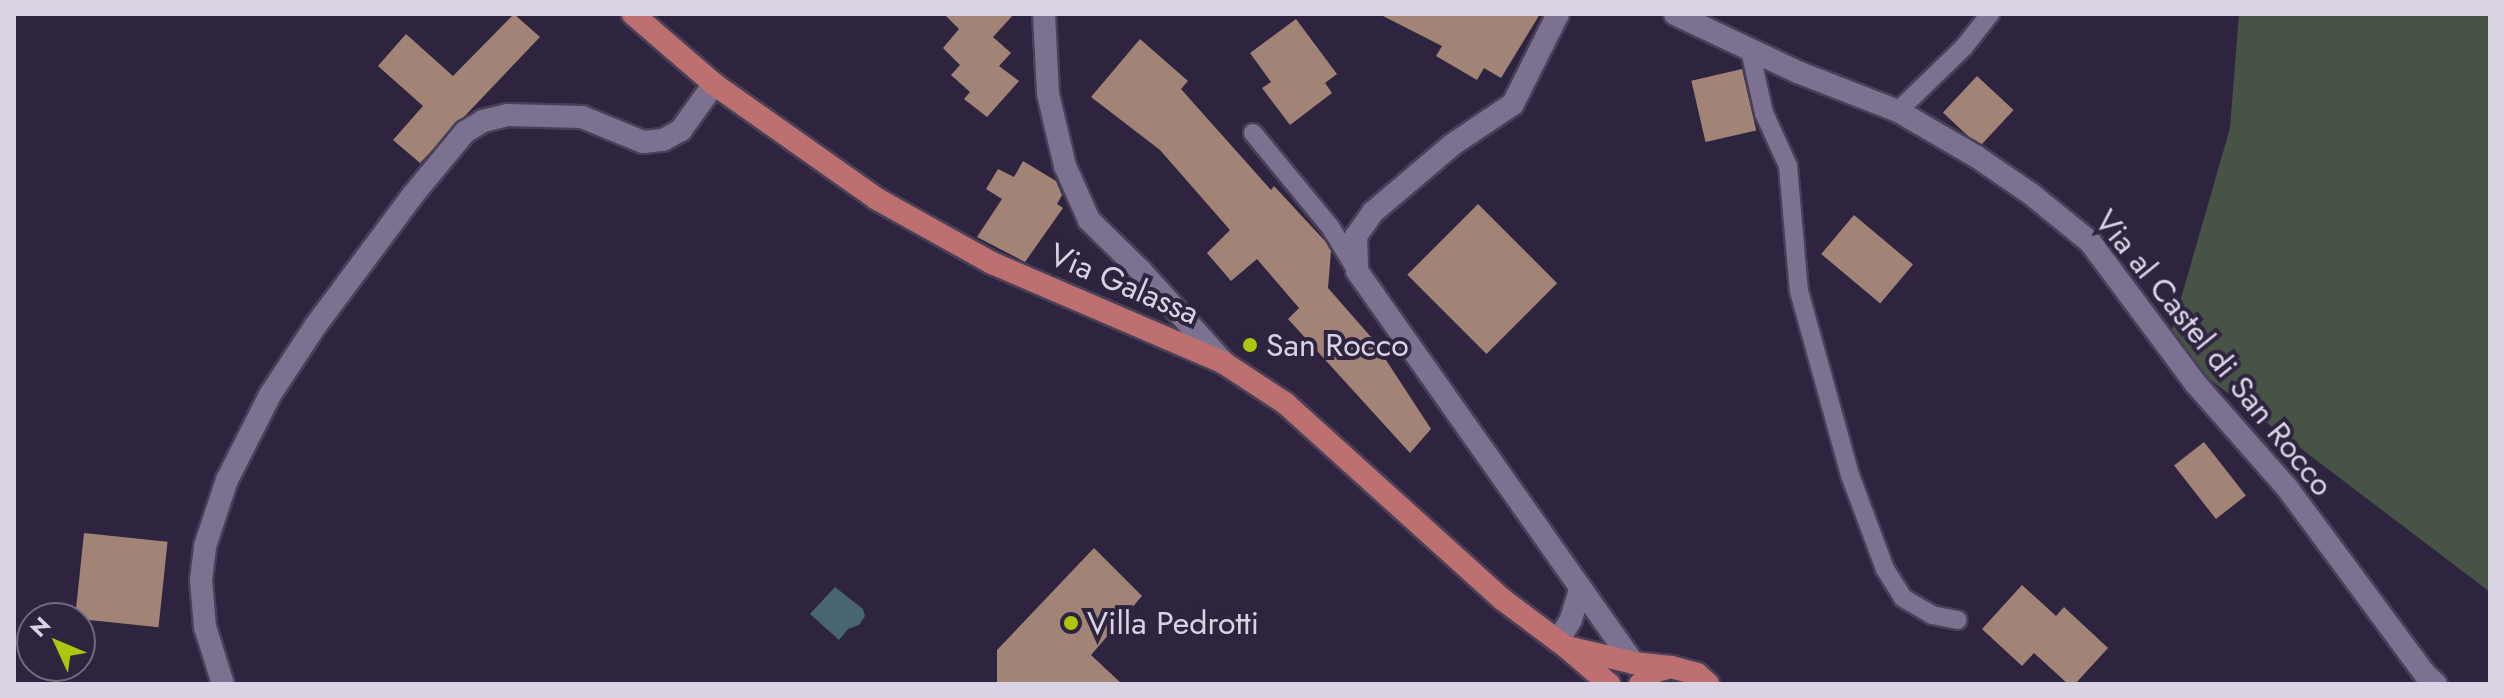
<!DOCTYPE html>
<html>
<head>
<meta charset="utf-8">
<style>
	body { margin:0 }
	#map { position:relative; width:2504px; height:698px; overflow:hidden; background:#2f243f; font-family:Jost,sans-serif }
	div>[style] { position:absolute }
	.green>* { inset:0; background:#475445 }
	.water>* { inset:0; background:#476573 }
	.building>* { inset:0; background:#a18476; transform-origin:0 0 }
	.roads { filter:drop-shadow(2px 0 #494057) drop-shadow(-2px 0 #494057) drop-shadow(0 2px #494057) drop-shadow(0 -2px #494057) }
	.service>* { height:18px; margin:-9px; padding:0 9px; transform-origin:9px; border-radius:9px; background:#7d7191 }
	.pedestrian>* { height:22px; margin:-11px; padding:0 11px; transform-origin:11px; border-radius:11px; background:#7d7191 }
	.minor>* { height:22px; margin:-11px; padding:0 11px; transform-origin:11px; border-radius:11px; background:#7d7191 }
	.primary>* { height:22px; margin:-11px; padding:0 11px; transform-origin:11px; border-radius:11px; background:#bd706f }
	.dots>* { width:22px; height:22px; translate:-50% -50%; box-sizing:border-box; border:4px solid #2f243f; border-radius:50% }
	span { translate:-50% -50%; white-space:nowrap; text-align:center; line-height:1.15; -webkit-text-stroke:8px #2f243f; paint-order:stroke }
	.street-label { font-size:32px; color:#d9d3e4 }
	.poi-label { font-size:32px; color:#d9d3e4 }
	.left { translate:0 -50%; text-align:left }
	.frame { position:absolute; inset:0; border:16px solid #d9d3e4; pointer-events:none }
	.north { position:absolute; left:16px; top:602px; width:80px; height:80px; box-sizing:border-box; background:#2f243f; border:2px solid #736a81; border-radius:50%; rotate:314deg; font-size:22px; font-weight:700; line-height:32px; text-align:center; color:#d9d3e4 }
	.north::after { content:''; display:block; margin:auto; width:28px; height:36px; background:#adc60d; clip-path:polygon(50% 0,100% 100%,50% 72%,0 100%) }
</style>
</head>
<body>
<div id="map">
	<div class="green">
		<i style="clip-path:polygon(2239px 14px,2490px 14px,2490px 592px,2167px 347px,2230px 128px)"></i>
	</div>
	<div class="water">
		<i style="clip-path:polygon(835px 587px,863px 609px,865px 616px,859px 625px,848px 629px,839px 640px,810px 614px)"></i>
	</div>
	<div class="building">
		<i style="clip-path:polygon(514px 14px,540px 37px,420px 163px,393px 140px,423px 106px,378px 66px,406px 34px,453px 76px)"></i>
		<i style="clip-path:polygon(944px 14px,1014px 14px,993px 37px,1011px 53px,999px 66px,1019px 81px,987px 117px,964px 99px,970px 92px,951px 75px,960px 65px,943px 48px,959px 29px)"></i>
		<i style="clip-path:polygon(1379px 14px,1540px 14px,1501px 78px,1484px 68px,1477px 80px,1436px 56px,1442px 46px)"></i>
		<i style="clip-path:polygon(1296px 19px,1337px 74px,1325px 83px,1332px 93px,1290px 125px,1262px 88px,1271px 82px,1250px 53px)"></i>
		<i style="clip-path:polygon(1140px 39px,1188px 81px,1181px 89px,1271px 190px,1274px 186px,1325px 241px,1331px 251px,1328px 288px,1371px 337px,1431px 429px,1410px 453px,1288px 319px,1299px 308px,1257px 259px,1231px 281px,1207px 253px,1230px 230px,1160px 150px,1091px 97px)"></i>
		<i style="left:1742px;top:69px;width:63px;height:52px;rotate:77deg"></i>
		<i style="left:1977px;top:76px;width:50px;height:50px;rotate:43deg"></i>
		<i style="clip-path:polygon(1023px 161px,1056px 181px,1062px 195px,1057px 204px,1063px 208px,1025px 262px,977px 237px,1002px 199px,986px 189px,998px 169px,1014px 177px)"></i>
		<i style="left:1478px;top:204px;width:112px;height:100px;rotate:45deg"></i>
		<i style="left:1854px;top:215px;width:77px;height:51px;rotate:40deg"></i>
		<i style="left:2204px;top:442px;width:68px;height:38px;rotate:52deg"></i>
		<i style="left:84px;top:533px;width:84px;height:86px;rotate:6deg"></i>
		<i style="clip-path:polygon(1094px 548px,1142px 596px,1091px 655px,1122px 684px,997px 684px,997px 650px)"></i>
		<i style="clip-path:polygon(2022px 585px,2056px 616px,2064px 607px,2108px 648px,2075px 684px,2068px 684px,2034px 653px,2022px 666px,1982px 629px)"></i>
	</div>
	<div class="roads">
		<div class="service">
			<i style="left:1750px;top:50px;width:65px;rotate:77.5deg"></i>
			<i style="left:1764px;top:113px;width:58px;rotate:65.6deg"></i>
			<i style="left:1788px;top:166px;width:125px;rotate:85deg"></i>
			<i style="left:1799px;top:291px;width:191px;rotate:74.5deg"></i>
			<i style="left:1850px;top:475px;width:100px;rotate:69.6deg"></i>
			<i style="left:1885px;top:569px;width:34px;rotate:58deg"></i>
			<i style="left:1903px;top:598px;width:34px;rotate:30deg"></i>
			<i style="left:1932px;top:615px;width:26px;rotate:11deg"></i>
			<i style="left:1898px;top:111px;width:92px;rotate:-44.1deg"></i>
			<i style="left:1964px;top:47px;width:42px;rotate:-51.8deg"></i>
			<i style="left:1253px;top:133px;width:123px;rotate:50.6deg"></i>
			<i style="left:1331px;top:228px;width:50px;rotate:58.8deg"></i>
		</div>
		<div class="pedestrian">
			<i style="left:1141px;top:271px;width:124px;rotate:47.9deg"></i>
		</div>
		<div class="minor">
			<i style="left:1044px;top:14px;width:80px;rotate:87.1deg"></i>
			<i style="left:1048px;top:94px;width:74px;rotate:76.7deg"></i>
			<i style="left:1065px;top:166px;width:59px;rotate:66deg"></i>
			<i style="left:1089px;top:220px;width:73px;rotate:44.4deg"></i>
			<i style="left:1558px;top:14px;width:101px;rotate:116.6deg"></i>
			<i style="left:1513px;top:104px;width:73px;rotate:146.1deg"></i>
			<i style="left:1452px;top:145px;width:104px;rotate:139.7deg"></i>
			<i style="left:1373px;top:212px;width:29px;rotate:125deg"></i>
			<i style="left:1356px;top:236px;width:35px;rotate:88deg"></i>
			<i style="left:1357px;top:271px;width:480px;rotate:54.8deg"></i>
			<i style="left:1675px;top:14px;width:138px;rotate:25.3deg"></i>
			<i style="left:1800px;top:73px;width:105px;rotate:21.2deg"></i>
			<i style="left:1898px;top:111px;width:91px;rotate:30.2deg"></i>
			<i style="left:1977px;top:157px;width:65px;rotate:34.4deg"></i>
			<i style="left:2031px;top:194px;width:76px;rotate:39.1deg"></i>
			<i style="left:2090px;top:242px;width:176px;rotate:53.3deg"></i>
			<i style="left:2195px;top:383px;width:141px;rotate:48.7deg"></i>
			<i style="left:2288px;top:489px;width:229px;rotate:53.5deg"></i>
			<i style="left:2424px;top:673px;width:16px;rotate:43deg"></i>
			<i style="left:1558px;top:641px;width:26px;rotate:-59deg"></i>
			<i style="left:1571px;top:619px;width:31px;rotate:-73deg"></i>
			<i style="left:223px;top:684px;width:60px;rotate:-107.5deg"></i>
			<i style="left:205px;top:627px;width:47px;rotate:-94.9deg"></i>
			<i style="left:201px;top:580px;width:34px;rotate:-83deg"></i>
			<i style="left:205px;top:546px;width:70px;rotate:-71.6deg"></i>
			<i style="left:227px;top:480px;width:95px;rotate:-63.2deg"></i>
			<i style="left:270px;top:395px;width:84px;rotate:-56.7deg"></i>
			<i style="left:316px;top:325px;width:161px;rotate:-53.3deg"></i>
			<i style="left:412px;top:196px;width:83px;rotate:-50.4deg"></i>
			<i style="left:465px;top:132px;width:21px;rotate:-31deg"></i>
			<i style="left:483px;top:121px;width:25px;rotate:-14deg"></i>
			<i style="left:507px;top:115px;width:75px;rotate:1.5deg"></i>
			<i style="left:582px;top:117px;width:66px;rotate:22.3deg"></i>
			<i style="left:643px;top:142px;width:20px;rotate:-6deg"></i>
			<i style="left:663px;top:140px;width:21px;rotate:-29deg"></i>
			<i style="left:681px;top:130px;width:57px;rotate:-54.3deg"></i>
		</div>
		<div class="primary">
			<i style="left:633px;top:14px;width:107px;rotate:40.8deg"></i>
			<i style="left:714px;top:84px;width:199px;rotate:35.2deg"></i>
			<i style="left:877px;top:199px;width:132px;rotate:29.1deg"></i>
			<i style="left:992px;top:263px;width:253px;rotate:23.3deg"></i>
			<i style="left:1224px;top:363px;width:73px;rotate:33.3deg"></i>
			<i style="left:1285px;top:403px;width:292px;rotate:42.1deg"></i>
			<i style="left:1502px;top:599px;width:80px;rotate:36.9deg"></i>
			<i style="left:1566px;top:647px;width:57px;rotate:40.7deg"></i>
			<i style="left:1571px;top:648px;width:65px;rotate:13.4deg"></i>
			<i style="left:1634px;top:663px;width:37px;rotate:6deg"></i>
			<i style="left:1640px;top:684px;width:21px;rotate:-39deg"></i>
			<i style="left:1656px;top:671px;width:16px;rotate:-15deg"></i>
			<i style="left:1671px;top:667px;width:27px;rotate:15deg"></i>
			<i style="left:1697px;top:674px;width:15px;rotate:42deg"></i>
		</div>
	</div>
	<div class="dots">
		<i style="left:1250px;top:345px;background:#adc60d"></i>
		<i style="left:1071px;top:623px;background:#adc60d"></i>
	</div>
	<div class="street-label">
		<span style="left:1124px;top:284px;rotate:23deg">Via Galassa</span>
		<span style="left:2214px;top:353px;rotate:51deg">Via al Castel di San Rocco</span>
	</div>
	<div class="poi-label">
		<span class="left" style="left:1266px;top:345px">San Rocco</span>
		<span class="left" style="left:1087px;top:623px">Villa Pedrotti</span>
	</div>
	<div class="frame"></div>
	<div class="north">N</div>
</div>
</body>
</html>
